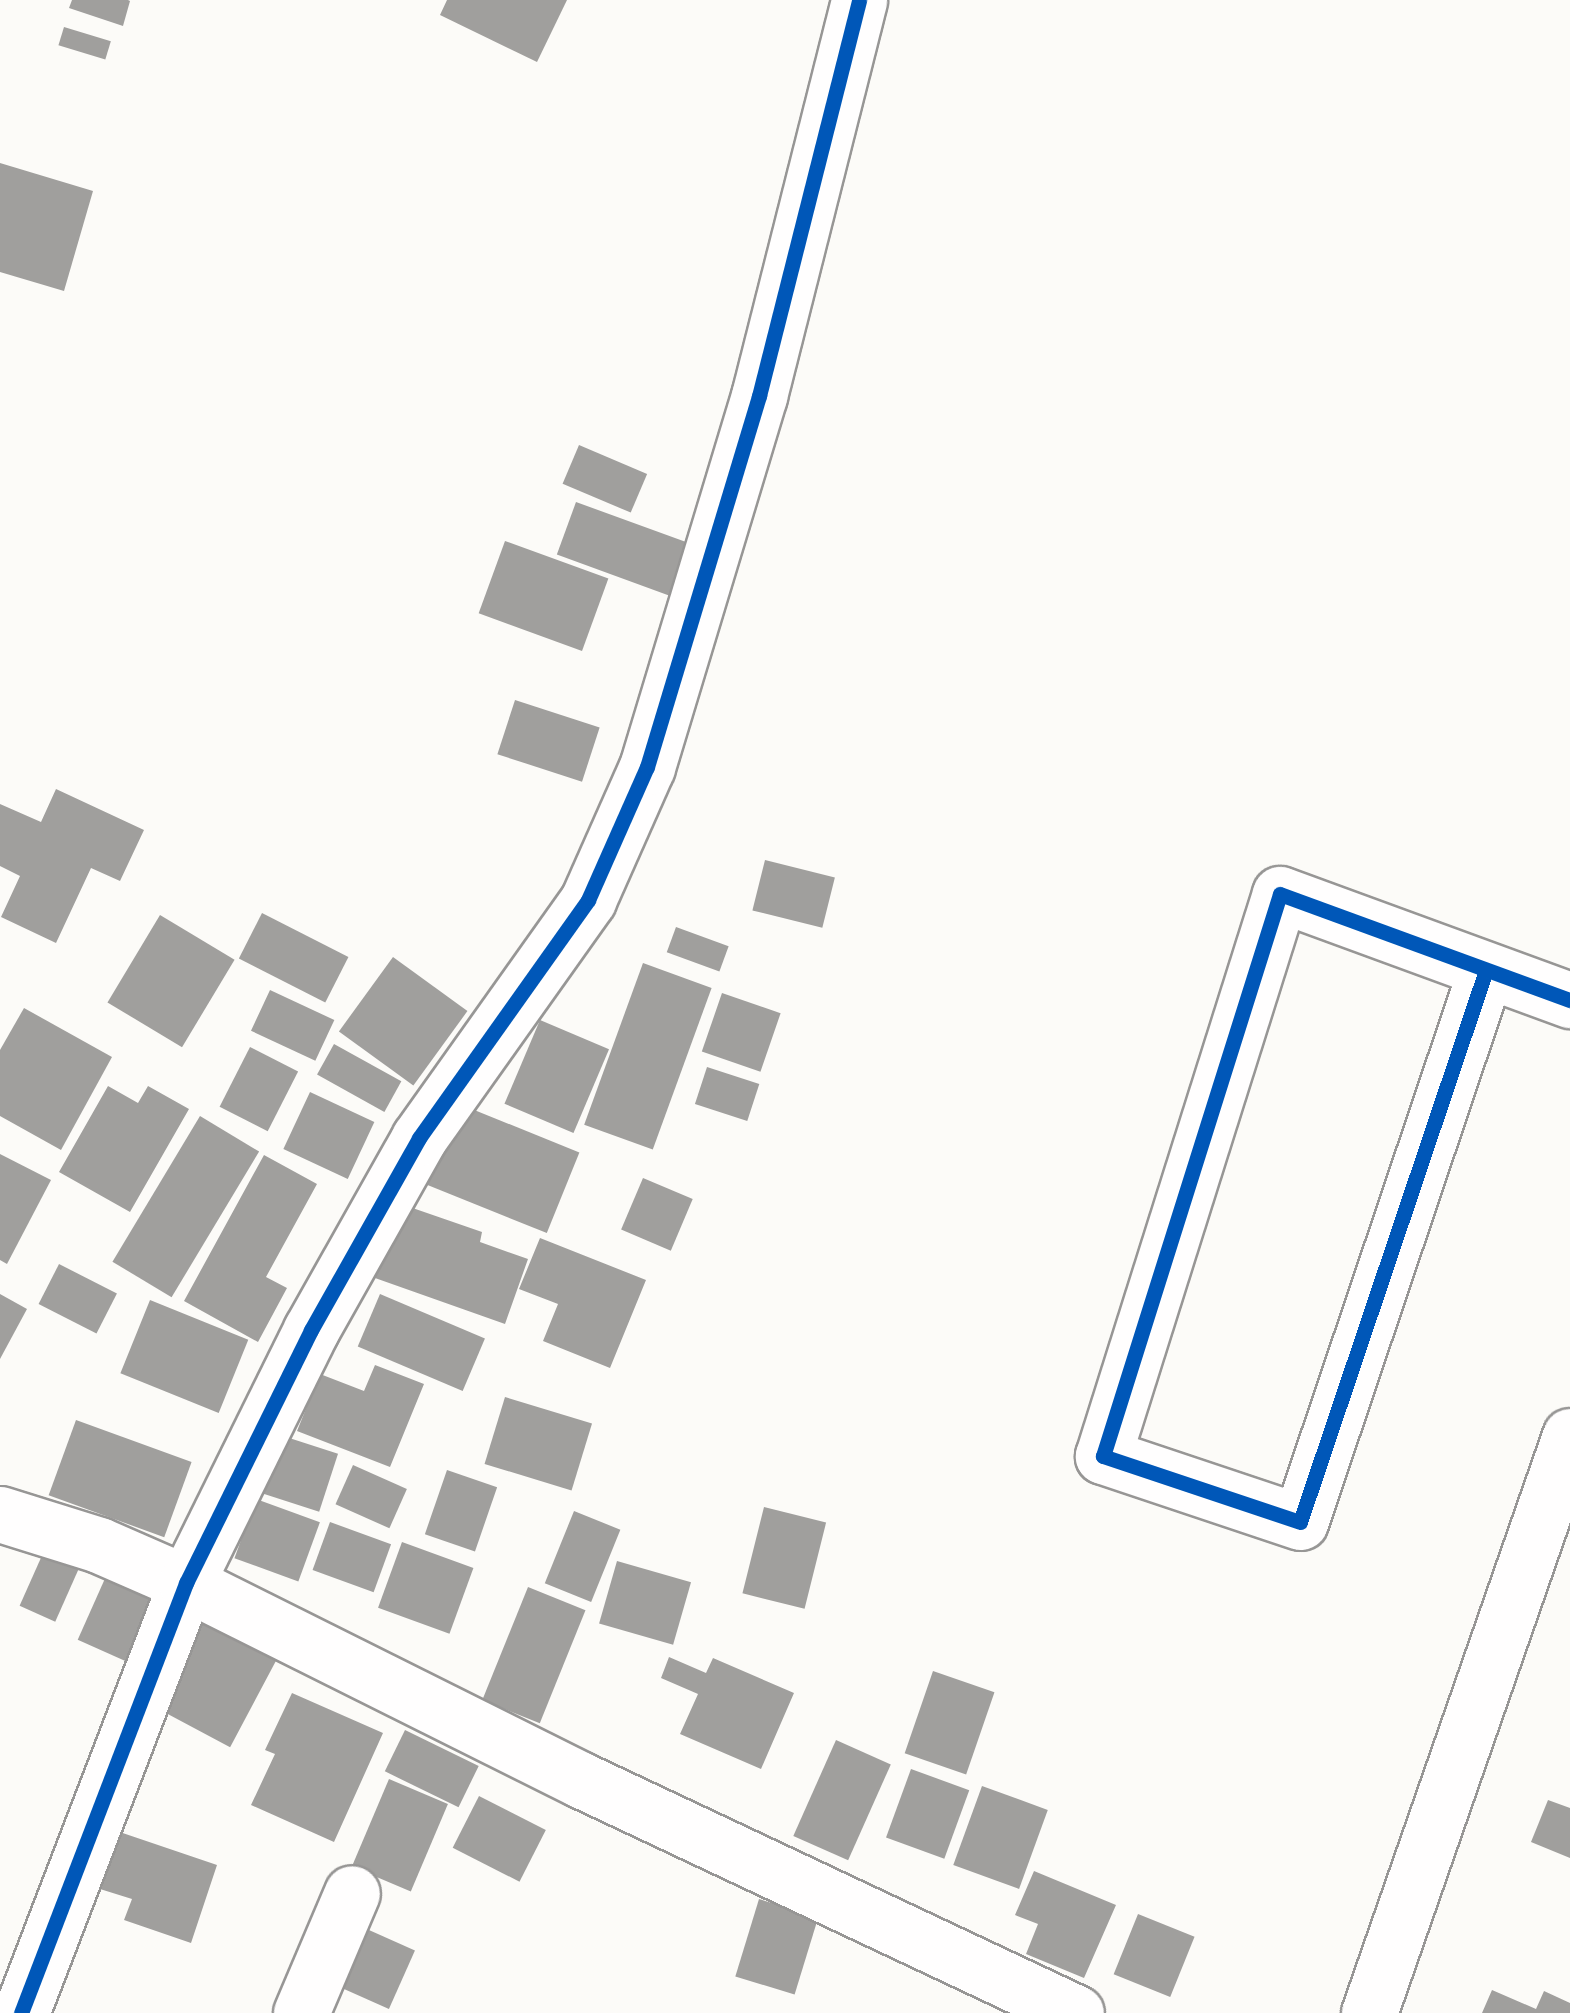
<!DOCTYPE html>
<html>
<head>
<meta charset="utf-8">
<style>
	body { margin:0 }
	#map { position:relative; width:1570px; height:2013px; overflow:hidden; background:#fcfbf8; font-family:Bitter,serif }
	div>[style] { position:absolute }
	.building>* { inset:0; background:#a09f9d; transform-origin:0 0 }
	.roads { filter:drop-shadow(2px 0 #979695) drop-shadow(-2px 0 #979695) drop-shadow(0 2px #979695) drop-shadow(0 -2px #979695) }
	.street>* { height:55px; margin:-27.5px; padding:0 27.5px; transform-origin:27.5px; border-radius:27.5px; background:#fffefe }
	.cycleway>* { height:15px; margin:-7.5px; padding:0 7.5px; transform-origin:7.5px; border-radius:7.5px; background:#0057b8 }
	span { translate:-50% -50%; white-space:nowrap; text-align:center; line-height:1.15; -webkit-text-stroke:10px #fff; paint-order:stroke }
</style>
</head>
<body>
<div id="map">
	<div class="building">
		<i style="clip-path:polygon(72px 0,128px 0,130px 1px,123px 26px,69px 8px)"></i>
		<i style="clip-path:polygon(447px 0,567px 0,537px 62px,440px 15px)"></i>
		<i style="left:64px;top:27px;width:49px;height:19px;rotate:17deg"></i>
		<i style="clip-path:polygon(0 163px,93px 191px,64px 291px,0 272px)"></i>
		<i style="left:579px;top:445px;width:74px;height:42px;rotate:23deg"></i>
		<i style="left:576px;top:502px;width:120px;height:56px;rotate:20deg"></i>
		<i style="left:505px;top:541px;width:110px;height:77px;rotate:20deg"></i>
		<i style="left:515px;top:700px;width:89px;height:57px;rotate:18deg"></i>
		<i style="clip-path:polygon(56px 789px,144px 830px,120px 881px,91px 868px,56px 943px,1px 917px,20px 876px,0 866px,0 804px,41px 822px)"></i>
		<i style="left:765px;top:860px;width:72px;height:52px;rotate:14deg"></i>
		<i style="left:262px;top:913px;width:97px;height:51px;rotate:27deg"></i>
		<i style="left:160px;top:915px;width:87px;height:102px;rotate:31deg"></i>
		<i style="left:676px;top:927px;width:56px;height:27px;rotate:20deg"></i>
		<i style="left:393px;top:957px;width:92px;height:92px;rotate:36deg"></i>
		<i style="left:643px;top:963px;width:73px;height:172px;rotate:20deg"></i>
		<i style="left:270px;top:990px;width:71px;height:45px;rotate:25deg"></i>
		<i style="left:722px;top:993px;width:62px;height:62px;rotate:19deg"></i>
		<i style="clip-path:polygon(24px 1008px,112px 1057px,61px 1150px,0 1116px,0 1050px)"></i>
		<i style="left:540px;top:1020px;width:75px;height:91px;rotate:23deg"></i>
		<i style="left:334px;top:1044px;width:77px;height:35px;rotate:29deg"></i>
		<i style="left:250px;top:1047px;width:54px;height:67px;rotate:27deg"></i>
		<i style="left:707px;top:1067px;width:55px;height:39px;rotate:18deg"></i>
		<i style="clip-path:polygon(108px 1086px,138px 1103px,148px 1086px,189px 1109px,130px 1212px,59px 1172px)"></i>
		<i style="left:310px;top:1092px;width:71px;height:63px;rotate:25deg"></i>
		<i style="left:457px;top:1103px;width:132px;height:87px;rotate:22deg"></i>
		<i style="left:200px;top:1116px;width:69px;height:170px;rotate:31deg"></i>
		<i style="clip-path:polygon(0 1154px,51px 1180px,7px 1264px,0 1260px)"></i>
		<i style="clip-path:polygon(264px 1155px,317px 1184px,266px 1277px,287px 1288px,258px 1342px,184px 1301px)"></i>
		<i style="left:643px;top:1178px;width:54px;height:56px;rotate:23deg"></i>
		<i style="clip-path:polygon(401px 1204px,482px 1232px,480px 1242px,528px 1259px,505px 1324px,375px 1278px)"></i>
		<i style="clip-path:polygon(540px 1238px,646px 1280px,610px 1368px,543px 1341px,558px 1304px,519px 1289px)"></i>
		<i style="left:59px;top:1264px;width:65px;height:45px;rotate:27deg"></i>
		<i style="clip-path:polygon(0 1294px,27px 1309px,0 1359px)"></i>
		<i style="left:380px;top:1294px;width:114px;height:57px;rotate:23deg"></i>
		<i style="left:150px;top:1300px;width:106px;height:79px;rotate:22deg"></i>
		<i style="clip-path:polygon(375px 1365px,424px 1384px,390px 1467px,297px 1431px,320px 1374px,364px 1391px)"></i>
		<i style="left:505px;top:1397px;width:91px;height:70px;rotate:17deg"></i>
		<i style="left:76px;top:1420px;width:123px;height:80px;rotate:20deg"></i>
		<i style="left:280px;top:1435px;width:61px;height:61px;rotate:18deg"></i>
		<i style="left:353px;top:1465px;width:59px;height:43px;rotate:24deg"></i>
		<i style="left:447px;top:1470px;width:53px;height:68px;rotate:19deg"></i>
		<i style="left:256px;top:1499px;width:68px;height:63px;rotate:20deg"></i>
		<i style="left:764px;top:1507px;width:64px;height:89px;rotate:14deg"></i>
		<i style="left:574px;top:1511px;width:50px;height:78px;rotate:22deg"></i>
		<i style="left:330px;top:1522px;width:65px;height:51px;rotate:20deg"></i>
		<i style="left:402px;top:1542px;width:76px;height:70px;rotate:20deg"></i>
		<i style="left:44px;top:1551px;width:39px;height:60px;rotate:24deg"></i>
		<i style="left:617px;top:1561px;width:77px;height:65px;rotate:16deg"></i>
		<i style="left:107px;top:1574px;width:68px;height:72px;rotate:24deg"></i>
		<i style="left:528px;top:1587px;width:62px;height:122px;rotate:22deg"></i>
		<i style="left:203px;top:1615px;width:86px;height:104px;rotate:28deg"></i>
		<i style="clip-path:polygon(669px 1657px,706px 1673px,713px 1658px,794px 1693px,761px 1769px,680px 1734px,698px 1694px,661px 1678px)"></i>
		<i style="left:933px;top:1671px;width:65px;height:87px;rotate:19deg"></i>
		<i style="clip-path:polygon(292px 1693px,383px 1733px,334px 1842px,251px 1805px,275px 1754px,265px 1750px)"></i>
		<i style="left:405px;top:1730px;width:82px;height:46px;rotate:26deg"></i>
		<i style="left:836px;top:1740px;width:60px;height:105px;rotate:24deg"></i>
		<i style="left:911px;top:1769px;width:62px;height:73px;rotate:20deg"></i>
		<i style="left:389px;top:1779px;width:64px;height:95px;rotate:23deg"></i>
		<i style="left:982px;top:1786px;width:70px;height:84px;rotate:20deg"></i>
		<i style="left:479px;top:1796px;width:75px;height:58px;rotate:27deg"></i>
		<i style="clip-path:polygon(1548px 1800px,1570px 1808px,1570px 1858px,1531px 1842px)"></i>
		<i style="clip-path:polygon(102px 1826px,217px 1865px,191px 1943px,124px 1920px,132px 1899px,84px 1884px)"></i>
		<i style="clip-path:polygon(1034px 1871px,1116px 1905px,1084px 1978px,1026px 1954px,1038px 1924px,1015px 1915px)"></i>
		<i style="left:759px;top:1899px;width:62px;height:81px;rotate:17deg"></i>
		<i style="left:1138px;top:1914px;width:61px;height:65px;rotate:22deg"></i>
		<i style="left:351px;top:1922px;width:70px;height:64px;rotate:24deg"></i>
		<i style="clip-path:polygon(1492px 1990px,1536px 2009px,1544px 1991px,1570px 2003px,1570px 2013px,1482px 2013px)"></i>
	</div>
	<div class="roads">
		<div class="street">
			<i style="left:1486px;top:970px;width:582px;rotate:108.62deg"></i>
			<i style="left:1300px;top:1522px;width:208px;rotate:-161.5deg"></i>
			<i style="left:1103px;top:1456px;width:589px;rotate:-72.52deg"></i>
			<i style="left:1280px;top:894px;width:309px;rotate:20.1deg"></i>
			<i style="left:0;top:1514px;width:104px;rotate:17.4deg"></i>
			<i style="left:99px;top:1545px;width:95px;rotate:23.6deg"></i>
			<i style="left:186px;top:1583px;width:441px;rotate:26.5deg"></i>
			<i style="left:581px;top:1780px;width:547px;rotate:25.21deg"></i>
			<i style="left:21px;top:2013px;width:461px;rotate:-69deg"></i>
			<i style="left:186px;top:1583px;width:282px;rotate:-63.7deg"></i>
			<i style="left:311px;top:1330px;width:220px;rotate:-60.6deg"></i>
			<i style="left:419px;top:1138px;width:292px;rotate:-54.6deg"></i>
			<i style="left:588px;top:900px;width:145px;rotate:-66.1deg"></i>
			<i style="left:647px;top:767px;width:388px;rotate:-73.2deg"></i>
			<i style="left:759px;top:396px;width:408px;rotate:-75.8deg"></i>
			<i style="left:301px;top:2013px;width:130px;rotate:-67deg"></i>
			<i style="left:1369px;top:2013px;width:611px;rotate:-70.79deg"></i>
		</div>
	</div>
	<div class="cycleway">
		<i style="left:1486px;top:970px;width:582px;rotate:108.62deg"></i>
		<i style="left:1300px;top:1522px;width:208px;rotate:-161.5deg"></i>
		<i style="left:1103px;top:1456px;width:589px;rotate:-72.52deg"></i>
		<i style="left:1280px;top:894px;width:309px;rotate:20.1deg"></i>
		<i style="left:21px;top:2013px;width:461px;rotate:-69deg"></i>
		<i style="left:186px;top:1583px;width:282px;rotate:-63.7deg"></i>
		<i style="left:311px;top:1330px;width:220px;rotate:-60.6deg"></i>
		<i style="left:419px;top:1138px;width:292px;rotate:-54.6deg"></i>
		<i style="left:588px;top:900px;width:145px;rotate:-66.1deg"></i>
		<i style="left:647px;top:767px;width:388px;rotate:-73.2deg"></i>
		<i style="left:759px;top:396px;width:408px;rotate:-75.8deg"></i>
	</div>
</div>
</body>
</html>
